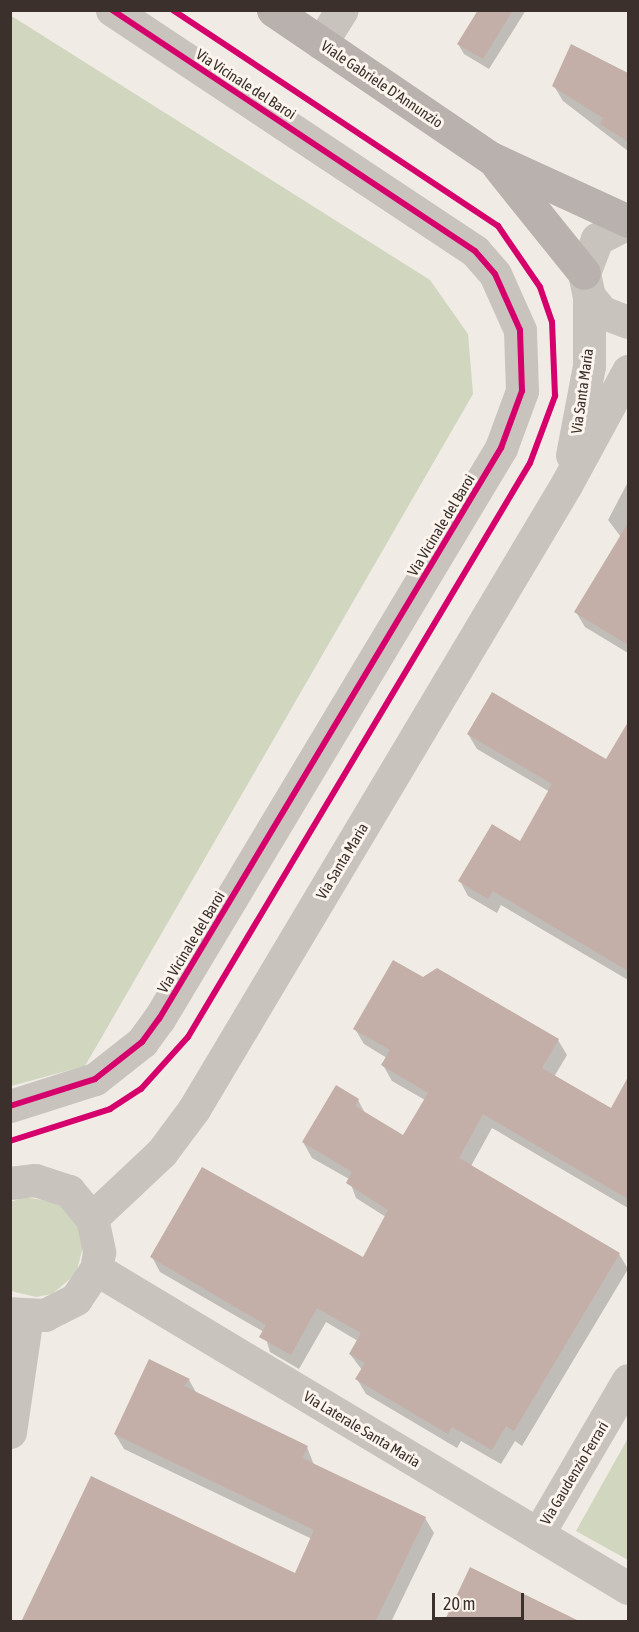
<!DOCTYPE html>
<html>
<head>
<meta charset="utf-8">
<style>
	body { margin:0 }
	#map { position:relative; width:639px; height:1632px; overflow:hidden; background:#f0ebe5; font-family:"Asap Condensed",sans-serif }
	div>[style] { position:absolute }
	.green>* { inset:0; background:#d1d6bf }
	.shadow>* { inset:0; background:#0003 }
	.building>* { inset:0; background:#c3afa7 }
	.minor>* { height:33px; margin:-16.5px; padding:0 16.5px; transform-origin:16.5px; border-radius:16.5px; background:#c9c3be }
	.major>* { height:33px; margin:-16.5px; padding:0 16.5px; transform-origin:16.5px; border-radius:16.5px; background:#b8b1ad }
	.cycleway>* { height:6px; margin:-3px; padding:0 3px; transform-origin:3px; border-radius:3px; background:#d6006c }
	span { translate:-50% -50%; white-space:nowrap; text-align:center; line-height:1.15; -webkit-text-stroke:6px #fbf5ee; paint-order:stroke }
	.street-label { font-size:15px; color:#3b302b }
	.frame { position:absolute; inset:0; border:12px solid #3b302b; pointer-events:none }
	.scale { position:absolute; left:432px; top:1593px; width:92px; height:27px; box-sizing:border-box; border:3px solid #3b302b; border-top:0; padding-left:8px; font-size:18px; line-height:21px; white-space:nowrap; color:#3b302b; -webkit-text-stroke:4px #fbf5ee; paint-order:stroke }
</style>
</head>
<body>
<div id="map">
	<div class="green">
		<i style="clip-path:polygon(10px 15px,430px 280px,468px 334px,473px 394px,85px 1066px,11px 1086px)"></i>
		<i style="clip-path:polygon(25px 1197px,59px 1203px,79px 1227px,84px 1243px,76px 1274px,52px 1294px,36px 1297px,11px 1291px,10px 1202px)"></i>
		<i style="clip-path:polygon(628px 1438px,628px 1560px,576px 1531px)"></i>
	</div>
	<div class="shadow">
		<i style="clip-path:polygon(479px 10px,526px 10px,489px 69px,464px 54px,458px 44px)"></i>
		<i style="clip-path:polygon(571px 47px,628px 80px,628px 151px,563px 101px,554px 86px)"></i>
		<i style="clip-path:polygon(628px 482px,628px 653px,585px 627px,576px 612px,621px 537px,608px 520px)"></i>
		<i style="clip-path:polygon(628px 725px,628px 980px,501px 905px,497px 913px,468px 896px,460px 881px,520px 843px,550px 792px,477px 749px,468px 734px,607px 761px)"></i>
		<i style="clip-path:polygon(423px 979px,558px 1040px,567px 1055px,554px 1077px,611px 1110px,628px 1080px,628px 1208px,492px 1128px,471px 1166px,619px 1254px,628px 1269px,522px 1446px,515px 1441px,501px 1464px,461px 1441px,457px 1448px,366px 1394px,357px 1379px,362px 1370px,350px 1354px,358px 1341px,326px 1322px,299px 1369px,270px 1352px,264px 1332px,160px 1272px,152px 1257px,363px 1259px,386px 1217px,356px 1198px,349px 1179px,312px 1158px,303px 1142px,358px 1100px,366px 1115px,403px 1137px,425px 1100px,392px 1081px,383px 1065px,387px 1058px,364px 1044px,355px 1029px)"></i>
		<i style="clip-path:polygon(189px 1380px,197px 1394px,307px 1447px,314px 1465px,425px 1518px,434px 1533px,391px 1622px,23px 1622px,295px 1575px,312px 1539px,124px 1449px,115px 1434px)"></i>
	</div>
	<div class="building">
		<i style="clip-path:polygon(478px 10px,513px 10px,483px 59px,457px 44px)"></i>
		<i style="clip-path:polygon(571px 44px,628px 73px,628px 142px,600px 124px,603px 118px,552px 86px)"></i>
		<i style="clip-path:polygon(628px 523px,628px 645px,574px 612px)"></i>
		<i style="clip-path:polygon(492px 692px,606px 759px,628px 722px,628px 971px,493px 891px,488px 899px,458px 881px,492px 824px,520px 841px,552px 784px,467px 734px)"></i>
		<i style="clip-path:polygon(393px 960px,423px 977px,437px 968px,559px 1039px,542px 1068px,611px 1108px,628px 1077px,628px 1199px,483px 1114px,459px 1158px,620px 1253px,514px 1431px,506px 1426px,492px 1450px,452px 1427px,448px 1434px,355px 1379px,365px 1363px,349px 1354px,361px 1333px,317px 1308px,291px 1355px,259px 1337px,266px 1325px,150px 1257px,202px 1167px,363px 1257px,388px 1210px,346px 1183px,352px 1172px,302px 1142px,336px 1085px,359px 1099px,355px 1106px,403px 1135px,428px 1093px,381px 1065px,390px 1050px,353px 1029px)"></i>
		<i style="clip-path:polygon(149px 1359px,190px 1379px,184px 1386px,308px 1446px,302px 1458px,426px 1517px,375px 1622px,21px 1622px,91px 1476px,295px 1573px,314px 1530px,114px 1434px)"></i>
		<i style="clip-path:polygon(470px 1567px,530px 1597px,581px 1622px,444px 1622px)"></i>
	</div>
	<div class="minor">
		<i style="left:321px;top:43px;width:39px;rotate:-58deg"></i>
		<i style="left:628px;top:223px;width:35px;rotate:153deg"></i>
		<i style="left:597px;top:239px;width:36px;rotate:111deg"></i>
		<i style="left:584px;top:273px;width:24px;rotate:78deg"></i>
		<i style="left:589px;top:296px;width:21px;rotate:51deg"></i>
		<i style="left:602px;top:312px;width:28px;rotate:21deg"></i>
		<i style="left:572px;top:455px;width:91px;rotate:-79.2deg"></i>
		<i style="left:589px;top:366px;width:70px;rotate:-90deg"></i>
		<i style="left:10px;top:1106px;width:89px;rotate:-17.6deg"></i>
		<i style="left:95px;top:1079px;width:60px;rotate:-38.2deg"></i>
		<i style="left:142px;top:1042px;width:29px;rotate:-54deg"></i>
		<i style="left:159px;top:1019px;width:666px;rotate:-59.08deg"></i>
		<i style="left:501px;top:448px;width:61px;rotate:-69.8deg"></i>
		<i style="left:522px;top:391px;width:61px;rotate:-91.9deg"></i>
		<i style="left:520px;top:330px;width:61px;rotate:-114.1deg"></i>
		<i style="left:495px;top:274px;width:30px;rotate:-131deg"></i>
		<i style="left:475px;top:251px;width:436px;rotate:-146.4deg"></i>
		<i style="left:10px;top:1183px;width:25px;rotate:-7deg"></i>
		<i style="left:35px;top:1180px;width:36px;rotate:18deg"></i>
		<i style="left:69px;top:1191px;width:35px;rotate:50deg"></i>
		<i style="left:92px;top:1218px;width:35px;rotate:78deg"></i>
		<i style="left:99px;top:1252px;width:17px;rotate:100deg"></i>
		<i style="left:96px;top:1269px;width:36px;rotate:124deg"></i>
		<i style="left:76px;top:1299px;width:35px;rotate:153deg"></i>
		<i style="left:45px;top:1315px;width:35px;rotate:-177deg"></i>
		<i style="left:92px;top:1218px;width:96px;rotate:-43.3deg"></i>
		<i style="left:162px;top:1152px;width:54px;rotate:-53.3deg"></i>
		<i style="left:194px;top:1109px;width:726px;rotate:-59.2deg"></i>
		<i style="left:566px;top:485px;width:130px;rotate:-61.5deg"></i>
		<i style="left:96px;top:1269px;width:620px;rotate:30.95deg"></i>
		<i style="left:10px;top:1432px;width:117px;rotate:-81.7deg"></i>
		<i style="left:538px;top:1534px;width:178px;rotate:-59.7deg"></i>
	</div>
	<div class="major">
		<i style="left:273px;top:10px;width:263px;rotate:34.2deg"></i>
		<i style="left:491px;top:158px;width:151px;rotate:24.7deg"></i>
		<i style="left:498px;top:166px;width:137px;rotate:51.2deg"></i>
	</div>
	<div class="cycleway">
		<i style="left:10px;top:1106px;width:89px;rotate:-17.6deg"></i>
		<i style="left:95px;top:1079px;width:60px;rotate:-38.2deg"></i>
		<i style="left:142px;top:1042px;width:29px;rotate:-54deg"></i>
		<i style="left:159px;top:1019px;width:666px;rotate:-59.08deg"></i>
		<i style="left:501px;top:448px;width:61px;rotate:-69.8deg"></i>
		<i style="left:522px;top:391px;width:61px;rotate:-91.9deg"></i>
		<i style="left:520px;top:330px;width:61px;rotate:-114.1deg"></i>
		<i style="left:495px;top:274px;width:30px;rotate:-131deg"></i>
		<i style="left:475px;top:251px;width:436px;rotate:-146.4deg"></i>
		<i style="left:10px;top:1141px;width:105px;rotate:-17.7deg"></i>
		<i style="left:110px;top:1109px;width:37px;rotate:-33deg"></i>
		<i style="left:141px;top:1089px;width:70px;rotate:-47.9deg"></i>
		<i style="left:188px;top:1037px;width:668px;rotate:-59.21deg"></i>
		<i style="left:530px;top:463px;width:72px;rotate:-69.5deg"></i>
		<i style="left:555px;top:396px;width:74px;rotate:-92.3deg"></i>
		<i style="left:552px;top:322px;width:37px;rotate:-109deg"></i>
		<i style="left:540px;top:287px;width:74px;rotate:-124.5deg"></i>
		<i style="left:498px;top:226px;width:390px;rotate:-146.4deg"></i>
	</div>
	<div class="street-label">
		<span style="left:246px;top:84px;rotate:33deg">Via Vicinale del Baroi</span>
		<span style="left:382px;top:84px;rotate:34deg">Viale Gabriele D'Annunzio</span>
		<span style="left:582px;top:391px;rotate:-82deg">Via Santa Maria</span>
		<span style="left:441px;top:525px;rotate:-59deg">Via Vicinale del Baroi</span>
		<span style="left:342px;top:861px;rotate:-59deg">Via Santa Maria</span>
		<span style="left:191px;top:942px;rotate:-59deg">Via Vicinale del Baroi</span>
		<span style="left:362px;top:1429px;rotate:31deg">Via Laterale Santa Maria</span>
		<span style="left:574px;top:1473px;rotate:-59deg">Via Gaudenzio Ferrari</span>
	</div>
	<div class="frame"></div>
	<div class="scale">20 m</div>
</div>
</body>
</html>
